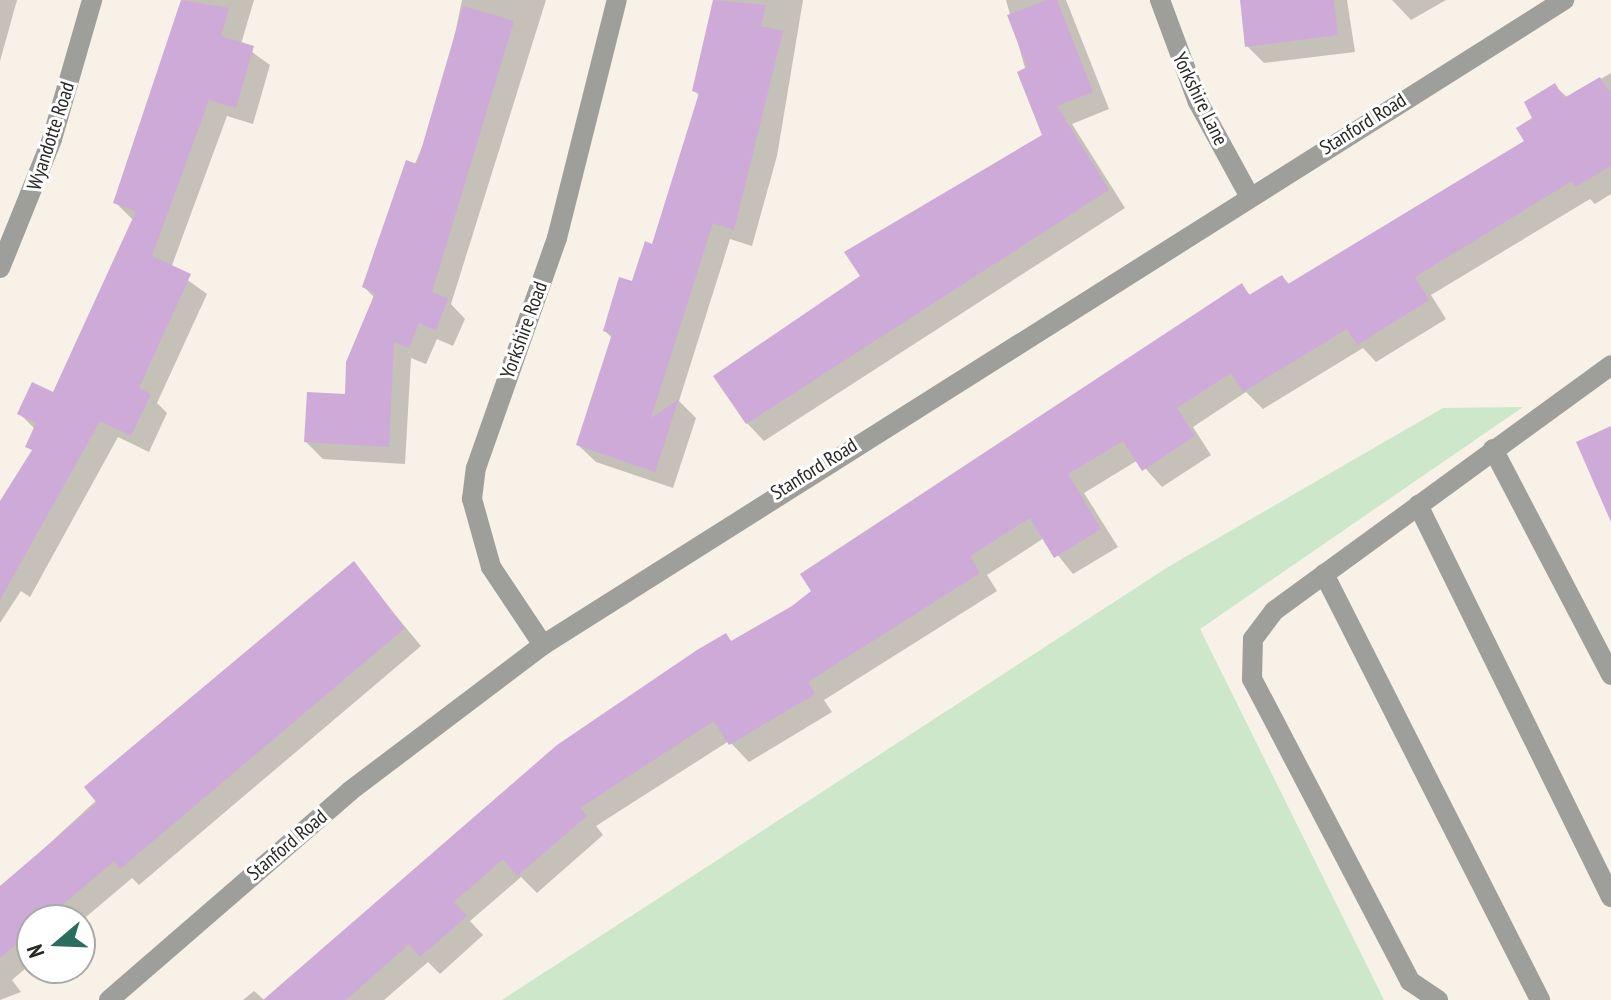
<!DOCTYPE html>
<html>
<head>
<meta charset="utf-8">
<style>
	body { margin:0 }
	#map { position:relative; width:1611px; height:1000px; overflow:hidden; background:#f7f1e7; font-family:"PT Sans Narrow",sans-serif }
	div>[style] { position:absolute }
	.green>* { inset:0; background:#cce7ca }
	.shadow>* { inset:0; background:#0003 }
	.building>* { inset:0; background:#ceaad8 }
	.minor>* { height:20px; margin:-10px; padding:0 10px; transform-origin:10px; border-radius:10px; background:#9e9e9a }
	span { translate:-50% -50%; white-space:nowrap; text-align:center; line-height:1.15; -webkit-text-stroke:6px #fff; paint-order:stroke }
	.street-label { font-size:20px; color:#292724 }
	.north { position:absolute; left:16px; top:904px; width:80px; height:80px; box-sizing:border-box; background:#fff; border:2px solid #a9a9a7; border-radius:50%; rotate:251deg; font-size:22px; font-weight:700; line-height:32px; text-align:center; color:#292724 }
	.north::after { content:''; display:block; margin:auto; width:28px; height:36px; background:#2b6d5c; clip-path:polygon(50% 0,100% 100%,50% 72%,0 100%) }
</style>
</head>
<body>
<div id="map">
	<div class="green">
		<i style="clip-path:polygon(1523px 407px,1200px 629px,1384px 1000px,502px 1000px,1168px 567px,1443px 408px)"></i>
	</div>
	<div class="shadow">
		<i style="clip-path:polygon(0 0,17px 0,0 61px)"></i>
		<i style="clip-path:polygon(182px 0,254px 0,241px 44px,270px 65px,253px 124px,227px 116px,171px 268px,207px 294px,157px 403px,167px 413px,149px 452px,118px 437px,30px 597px,21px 591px,0 623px,0 505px,33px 451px,28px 446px,35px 429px,20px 414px,54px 395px,134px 221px,115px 202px)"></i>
		<i style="clip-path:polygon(462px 0,546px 0,451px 304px,465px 319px,453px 346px,437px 339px,426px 364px,411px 358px,405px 464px,323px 459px,306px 442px,346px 396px,375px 298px,364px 287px,441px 101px)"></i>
		<i style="clip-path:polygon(715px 0,803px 0,777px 156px,752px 246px,730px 239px,679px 401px,696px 418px,673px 488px,596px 462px,578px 445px,613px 339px,605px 331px,653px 246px,700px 96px,694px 91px)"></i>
		<i style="clip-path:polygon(1006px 0,1066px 0,1109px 109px,1072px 124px,1125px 208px,764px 441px,747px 423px,862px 277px,1044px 136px)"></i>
		<i style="clip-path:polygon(1242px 0,1347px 0,1355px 52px,1264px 63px,1247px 46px)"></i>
		<i style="clip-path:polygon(1392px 0,1446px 0,1411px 20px)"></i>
		<i style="clip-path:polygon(1611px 73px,1611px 194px,1595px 204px,1590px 199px,1431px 295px,1446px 319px,1376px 362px,1363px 348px,1263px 409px,1246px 392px,1193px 427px,1211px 455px,1162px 487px,1138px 460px,1084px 493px,1118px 547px,1073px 574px,1044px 538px,987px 575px,997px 591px,824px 700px,832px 712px,749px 762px,729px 741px,596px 826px,603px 835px,537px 893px,521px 877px,470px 921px,483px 935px,440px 974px,428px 962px,384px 1000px,266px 1000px,726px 635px,733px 643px,793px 607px,1242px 286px,1251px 296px,1282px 277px,1290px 285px,1526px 141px,1555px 86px,1568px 98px)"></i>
		<i style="clip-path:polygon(353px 564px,421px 646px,139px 885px,132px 878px,80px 922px,32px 920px,32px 963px,12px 980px,21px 992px,0 1000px,0 889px)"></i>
		<i style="clip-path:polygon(254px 991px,264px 1000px,243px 1000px)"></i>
	</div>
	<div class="building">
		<i style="clip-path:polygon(181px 0,229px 8px,221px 36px,254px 46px,236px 108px,209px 100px,152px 256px,191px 274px,139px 388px,151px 394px,131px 436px,100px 421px,0 600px,0 501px,32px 450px,25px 447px,36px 423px,17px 414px,32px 382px,53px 392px,136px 211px,113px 203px)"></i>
		<i style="clip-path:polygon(713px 0,766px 5px,761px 26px,783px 31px,734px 230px,713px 223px,651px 418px,679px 399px,655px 472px,576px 445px,612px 334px,603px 331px,619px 277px,632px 281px,645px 241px,652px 244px,699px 93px,692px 91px)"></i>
		<i style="clip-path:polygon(1047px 0,1057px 0,1093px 92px,1057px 106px,1109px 190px,746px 424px,713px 376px,860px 276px,844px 252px,1042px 135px,1017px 72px,1027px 67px,1007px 15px)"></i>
		<i style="clip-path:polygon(1240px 0,1334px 0,1338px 35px,1245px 47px)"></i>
		<i style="clip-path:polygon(463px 6px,514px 21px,432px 292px,448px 299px,436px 330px,419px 323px,409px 348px,394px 342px,389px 447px,304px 442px,307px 392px,345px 394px,346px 362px,375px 293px,362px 287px,406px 160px,417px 164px)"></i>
		<i style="clip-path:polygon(1600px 77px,1611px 95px,1611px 166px,1575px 187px,1572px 181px,1415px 277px,1429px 300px,1357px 345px,1347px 329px,1243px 392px,1231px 373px,1177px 408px,1195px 436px,1142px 471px,1123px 441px,1068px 474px,1101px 529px,1054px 558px,1030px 518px,970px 556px,980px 573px,808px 682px,815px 694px,729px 745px,714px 721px,580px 808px,587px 816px,517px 876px,503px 859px,454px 902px,467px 916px,420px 957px,409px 944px,346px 1000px,263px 1000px,557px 745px,697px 650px,726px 633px,731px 641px,792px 606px,811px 591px,800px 574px,1242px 283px,1249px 295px,1282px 275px,1288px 284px,1524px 141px,1516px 128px,1532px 118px,1524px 102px,1555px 83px,1564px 98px)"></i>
		<i style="clip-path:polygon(1611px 426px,1611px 522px,1576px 442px)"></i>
		<i style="clip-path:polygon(354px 561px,405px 628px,120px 869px,114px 861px,45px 920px,32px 920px,32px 931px,0 958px,0 886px,97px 803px,84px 787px)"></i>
	</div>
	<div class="minor">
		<i style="left:1160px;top:0;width:109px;rotate:69.6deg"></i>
		<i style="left:1198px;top:102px;width:106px;rotate:61.3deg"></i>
		<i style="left:0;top:268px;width:139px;rotate:-68deg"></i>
		<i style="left:52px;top:139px;width:145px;rotate:-73.9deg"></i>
		<i style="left:1493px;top:449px;width:255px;rotate:62.4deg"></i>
		<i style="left:1418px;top:505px;width:437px;rotate:63.8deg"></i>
		<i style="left:1324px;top:574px;width:478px;rotate:63.1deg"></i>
		<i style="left:543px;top:645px;width:94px;rotate:-123.7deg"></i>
		<i style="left:491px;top:567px;width:71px;rotate:-105.6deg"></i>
		<i style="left:472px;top:499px;width:31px;rotate:-83deg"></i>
		<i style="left:476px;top:468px;width:244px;rotate:-70.6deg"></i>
		<i style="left:557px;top:238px;width:245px;rotate:-75.9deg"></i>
		<i style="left:109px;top:1000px;width:319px;rotate:-40.9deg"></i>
		<i style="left:350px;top:791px;width:242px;rotate:-37.1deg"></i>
		<i style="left:543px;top:645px;width:1208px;rotate:-32.28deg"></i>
		<i style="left:1438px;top:1000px;width:34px;rotate:-146deg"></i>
		<i style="left:1410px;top:981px;width:341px;rotate:-117.6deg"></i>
		<i style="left:1252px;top:679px;width:40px;rotate:-88.6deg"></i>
		<i style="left:1253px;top:639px;width:35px;rotate:-53deg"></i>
		<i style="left:1274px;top:611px;width:417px;rotate:-36.1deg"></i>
	</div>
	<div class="street-label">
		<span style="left:1200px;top:99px;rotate:64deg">Yorkshire Lane</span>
		<span style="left:1363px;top:124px;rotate:-32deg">Stanford Road</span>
		<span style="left:51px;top:136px;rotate:-72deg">Wyandotte Road</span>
		<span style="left:524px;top:330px;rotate:-70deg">Yorkshire Road</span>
		<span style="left:814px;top:469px;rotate:-32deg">Stanford Road</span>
		<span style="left:287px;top:845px;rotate:-40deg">Stanford Road</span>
	</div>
	<div class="north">N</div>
</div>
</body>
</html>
